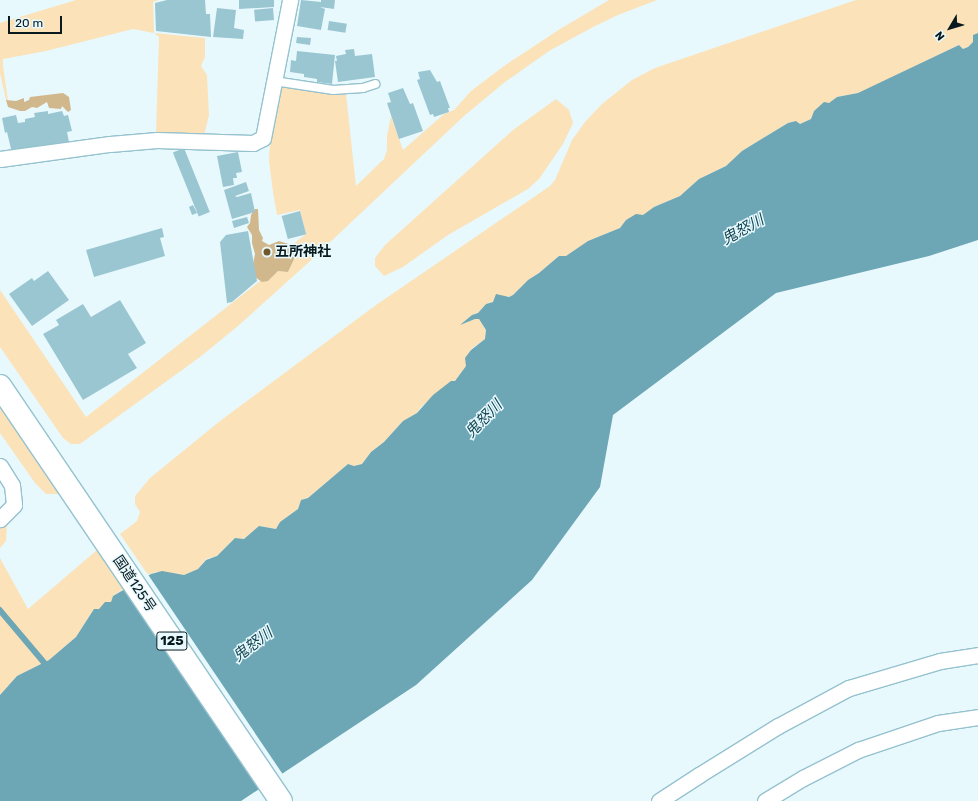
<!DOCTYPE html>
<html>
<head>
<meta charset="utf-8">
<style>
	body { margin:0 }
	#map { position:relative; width:978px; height:801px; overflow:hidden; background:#e8f9fe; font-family:Rubik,"Noto Sans JP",sans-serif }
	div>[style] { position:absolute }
	.green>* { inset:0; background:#fbe2b9 }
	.forest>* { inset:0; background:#d0b78c }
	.water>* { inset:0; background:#6da6b5 }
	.pier>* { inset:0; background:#e8f9fe; transform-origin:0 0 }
	.stream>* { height:5.5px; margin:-2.75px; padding:0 2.75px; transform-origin:2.75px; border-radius:2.75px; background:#6da6b5 }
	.building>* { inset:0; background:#9ac6d2; transform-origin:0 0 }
	.roads { filter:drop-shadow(1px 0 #95c2ce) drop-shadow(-1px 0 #95c2ce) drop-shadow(0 1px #95c2ce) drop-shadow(0 -1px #95c2ce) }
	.lane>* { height:8px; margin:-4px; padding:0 4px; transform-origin:4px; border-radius:4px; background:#fff }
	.street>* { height:15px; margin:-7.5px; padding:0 7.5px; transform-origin:7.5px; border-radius:7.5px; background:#fff }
	.highway>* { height:22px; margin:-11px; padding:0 11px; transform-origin:11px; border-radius:11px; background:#fff }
	.dots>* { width:11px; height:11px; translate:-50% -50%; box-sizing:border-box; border:2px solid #e8f9fe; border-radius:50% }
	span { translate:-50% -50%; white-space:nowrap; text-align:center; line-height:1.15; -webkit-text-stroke:3px #e8f9fe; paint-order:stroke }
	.shield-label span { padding:1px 3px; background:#e8f9fe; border:1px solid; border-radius:3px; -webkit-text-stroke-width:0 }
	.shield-label { font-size:13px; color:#081a1e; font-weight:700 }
	.poi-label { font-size:14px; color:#081a1e; font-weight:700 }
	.left { translate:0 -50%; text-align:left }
	.street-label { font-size:14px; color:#081a1e }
	.water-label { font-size:15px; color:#114551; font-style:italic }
	.north { position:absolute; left:930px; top:8px; width:40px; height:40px; -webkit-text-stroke:3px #e8f9fe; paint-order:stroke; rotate:232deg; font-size:11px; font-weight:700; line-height:16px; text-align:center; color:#081a1e }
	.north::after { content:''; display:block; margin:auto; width:14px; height:18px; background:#081a1e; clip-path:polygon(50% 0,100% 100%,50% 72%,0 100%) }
	.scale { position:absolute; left:8px; top:16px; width:54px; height:18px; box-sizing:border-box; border:2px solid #081a1e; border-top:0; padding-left:5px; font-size:12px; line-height:14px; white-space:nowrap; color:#081a1e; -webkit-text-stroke:3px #e8f9fe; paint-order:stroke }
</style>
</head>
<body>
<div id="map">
	<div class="green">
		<i style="clip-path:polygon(76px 0,159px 0,153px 2px,154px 33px,205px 38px,205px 57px,201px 66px,207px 75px,209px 115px,204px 136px,156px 132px,159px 37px,154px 33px,133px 29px,46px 51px,3px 59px,3px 66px,8px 100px,6px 100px,0 73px,0 23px)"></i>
		<i style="clip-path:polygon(609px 0,657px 0,618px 15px,593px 27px,549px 51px,505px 82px,464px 116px,308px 263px,238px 326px,200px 357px,80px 444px,71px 444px,63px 438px,0 347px,0 290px,86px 417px,260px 281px,268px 281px,278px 271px,288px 272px,296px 255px,292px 245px,306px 234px,300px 210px,277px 215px,273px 192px,269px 161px,270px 139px,278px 98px,282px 88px,287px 86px,316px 92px,346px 94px,356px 186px,384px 159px,387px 150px,387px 136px,391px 116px,403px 150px,444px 114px,454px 110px,471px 91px,504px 66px,560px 29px)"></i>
		<i style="clip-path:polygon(856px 0,978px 0,978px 33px,973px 35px,974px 42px,968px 47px,963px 49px,959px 45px,868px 89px,858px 93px,837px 97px,829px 104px,814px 111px,811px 119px,800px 124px,796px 121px,788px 123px,742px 151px,726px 166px,699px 179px,680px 196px,654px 207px,644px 215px,626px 220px,620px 228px,588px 241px,566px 256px,559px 256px,539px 273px,528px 280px,513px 295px,486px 304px,478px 313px,472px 315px,462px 324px,475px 319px,479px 319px,486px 330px,485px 339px,471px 349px,466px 366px,455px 381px,433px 397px,421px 407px,417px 413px,403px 421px,384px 442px,371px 452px,362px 464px,354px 466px,348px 464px,308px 498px,301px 500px,298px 509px,280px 522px,276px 529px,259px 526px,244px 539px,235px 538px,217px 556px,206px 559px,198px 569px,184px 575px,155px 572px,148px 575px,120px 534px,137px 521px,140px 512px,135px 504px,135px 496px,150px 478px,220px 421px,376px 305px,550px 186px,555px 180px,572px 140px,585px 122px,602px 104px,632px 80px,655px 68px)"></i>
		<i style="clip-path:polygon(556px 99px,569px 110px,573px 123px,563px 144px,539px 179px,528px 189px,448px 235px,403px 267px,384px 276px,375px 266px,375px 258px,385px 245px,513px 130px)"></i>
		<i style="clip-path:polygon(0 397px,62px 494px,46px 494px,35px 483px,0 433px)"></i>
		<i style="clip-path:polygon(7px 522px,6px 541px,0 548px,0 529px)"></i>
		<i style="clip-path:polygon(97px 550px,125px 588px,113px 596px,111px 602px,99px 609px,94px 609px,76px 637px,49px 660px,17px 676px,0 695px,0 613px,5px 616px,0 610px,0 558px,28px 609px)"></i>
	</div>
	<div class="forest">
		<i style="clip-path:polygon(63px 93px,69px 97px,71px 110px,68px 112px,62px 106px,61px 109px,49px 108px,47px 102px,37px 108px,32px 107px,25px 111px,20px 111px,8px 107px,6px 100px,16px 101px,24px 98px,24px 102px,29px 100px,30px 97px)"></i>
		<i style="clip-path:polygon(255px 209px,258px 209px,259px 230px,263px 238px,262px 241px,269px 245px,279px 241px,292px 245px,296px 255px,288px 272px,278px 271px,268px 281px,262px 282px,255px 277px,253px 264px,255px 254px,252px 243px,252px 235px,247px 227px,250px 223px,251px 215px)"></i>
	</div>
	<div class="water">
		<i style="clip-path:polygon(978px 33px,978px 240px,929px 256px,776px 293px,613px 415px,600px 487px,532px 580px,416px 685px,241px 801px,0 801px,0 695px,17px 676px,49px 660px,76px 637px,94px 609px,99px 609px,105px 602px,111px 602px,113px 596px,151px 574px,162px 571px,184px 575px,198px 569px,206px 560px,217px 556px,235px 538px,244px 539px,259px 526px,276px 529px,280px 522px,298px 509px,301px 500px,308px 498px,348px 464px,354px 466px,362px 464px,371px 452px,384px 442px,403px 421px,417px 413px,433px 395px,451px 381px,455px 381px,466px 366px,465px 358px,471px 350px,485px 339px,486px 330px,479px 319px,475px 319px,460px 325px,472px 315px,478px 313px,486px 304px,493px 302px,496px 294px,509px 297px,513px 295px,528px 280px,539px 273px,559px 256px,566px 256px,588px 241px,620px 228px,626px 220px,636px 214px,643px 215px,654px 207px,680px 196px,699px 179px,726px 166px,742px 151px,788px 123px,796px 121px,800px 124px,811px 119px,814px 111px,824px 102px,829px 103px,837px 97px,858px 93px,959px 45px,963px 49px,968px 47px,973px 42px,973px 35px)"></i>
	</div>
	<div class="pier">
		<i style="left:147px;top:573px;width:244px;height:26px;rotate:56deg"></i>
	</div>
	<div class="stream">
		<i style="left:0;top:610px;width:68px;rotate:49.8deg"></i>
	</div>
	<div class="building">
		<i style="clip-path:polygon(167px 0,205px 0,206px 14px,210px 14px,211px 37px,156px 31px,155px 3px)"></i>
		<i style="clip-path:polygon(239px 0,274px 0,274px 7px,239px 9px)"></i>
		<i style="clip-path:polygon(301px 0,321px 2px,321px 0,335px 0,334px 9px,320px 7px,325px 9px,321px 30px,297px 26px)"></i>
		<i style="clip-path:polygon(217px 8px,236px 10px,234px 28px,244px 30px,243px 39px,213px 37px)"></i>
		<i style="left:273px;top:8px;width:12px;height:19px;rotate:85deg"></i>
		<i style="left:329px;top:21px;width:18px;height:9px;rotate:9deg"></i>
		<i style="clip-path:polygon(297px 37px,311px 38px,310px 45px,296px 43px)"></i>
		<i style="clip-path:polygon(354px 49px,355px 56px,372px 54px,375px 77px,338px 82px,335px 61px,337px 61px,336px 56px,346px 54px,345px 50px)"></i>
		<i style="clip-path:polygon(297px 51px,335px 55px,332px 84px,317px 82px,317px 79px,304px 77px,304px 74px,290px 72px,291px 60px,296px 61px)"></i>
		<i style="clip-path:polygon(430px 70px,437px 82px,440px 81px,450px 108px,448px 108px,449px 112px,434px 117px,433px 114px,430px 115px,417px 80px,420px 79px,418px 72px)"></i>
		<i style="clip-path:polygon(403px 88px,410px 104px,413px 103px,423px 131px,399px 139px,387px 103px,391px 102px,388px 93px)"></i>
		<i style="clip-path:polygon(48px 111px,48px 114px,62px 111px,64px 116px,68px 115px,72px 131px,67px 132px,69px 142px,12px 153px,7px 132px,5px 133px,2px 118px,16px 115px,18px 123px,25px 122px,25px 119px,35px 117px,34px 113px)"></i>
		<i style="left:184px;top:148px;width:69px;height:12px;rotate:68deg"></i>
		<i style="clip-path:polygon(238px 152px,242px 172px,236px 173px,237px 178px,233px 178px,234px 185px,223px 187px,217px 156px)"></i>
		<i style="clip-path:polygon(246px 182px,249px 191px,235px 196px,237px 197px,251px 193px,255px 212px,232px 219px,224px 190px)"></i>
		<i style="clip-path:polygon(193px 205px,197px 213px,192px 215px,189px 207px)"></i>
		<i style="left:300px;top:211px;width:24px;height:19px;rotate:75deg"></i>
		<i style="clip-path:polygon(247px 217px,249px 223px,234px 228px,232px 221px)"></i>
		<i style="clip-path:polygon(162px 228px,164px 237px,160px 238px,165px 256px,94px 277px,86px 250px)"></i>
		<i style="clip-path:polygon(248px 231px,257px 281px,232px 302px,227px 303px,220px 242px,226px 235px)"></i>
		<i style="left:271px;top:248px;width:8px;height:9px;rotate:83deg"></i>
		<i style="clip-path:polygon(48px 271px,69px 300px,32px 326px,9px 294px,32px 278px,34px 281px)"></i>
		<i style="clip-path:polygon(120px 300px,146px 343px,128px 354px,137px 368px,83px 400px,43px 334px,59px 325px,56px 320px,83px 304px,91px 317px)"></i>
	</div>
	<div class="roads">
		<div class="lane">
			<i style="left:274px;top:81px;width:60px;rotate:8.7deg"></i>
			<i style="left:333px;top:90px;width:30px;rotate:-4deg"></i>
			<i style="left:363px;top:88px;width:13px;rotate:-18deg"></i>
		</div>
		<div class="street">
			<i style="left:0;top:159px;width:111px;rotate:-7.8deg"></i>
			<i style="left:110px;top:144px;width:47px;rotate:-4.9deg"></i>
			<i style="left:157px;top:140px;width:96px;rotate:1.8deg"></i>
			<i style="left:253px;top:143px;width:11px;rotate:-27deg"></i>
			<i style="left:263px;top:138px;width:141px;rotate:-78.9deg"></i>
			<i style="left:0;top:466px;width:22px;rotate:58deg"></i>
			<i style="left:12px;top:485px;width:20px;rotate:84deg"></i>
			<i style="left:14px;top:505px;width:20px;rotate:135deg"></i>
			<i style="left:659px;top:801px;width:48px;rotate:-33deg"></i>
			<i style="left:699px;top:775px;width:93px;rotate:-31.8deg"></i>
			<i style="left:778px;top:726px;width:81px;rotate:-28.2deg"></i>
			<i style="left:849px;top:688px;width:95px;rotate:-16.5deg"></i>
			<i style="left:940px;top:661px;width:38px;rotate:-9deg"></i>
			<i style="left:765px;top:801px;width:44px;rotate:-31.2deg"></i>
			<i style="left:803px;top:778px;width:62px;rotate:-27deg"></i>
			<i style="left:858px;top:750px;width:84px;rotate:-18.6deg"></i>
			<i style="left:938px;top:723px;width:40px;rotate:-8.5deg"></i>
		</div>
		<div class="highway">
			<i style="left:0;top:386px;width:501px;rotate:55.9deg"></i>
		</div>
	</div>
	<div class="dots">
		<i style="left:267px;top:252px;background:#72582a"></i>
	</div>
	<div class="shield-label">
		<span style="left:172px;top:641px">125</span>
	</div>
	<div class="poi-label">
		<span class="left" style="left:275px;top:252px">五所神社</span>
	</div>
	<div class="street-label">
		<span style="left:134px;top:584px;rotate:56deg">国道125号</span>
	</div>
	<div class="water-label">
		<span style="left:743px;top:230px;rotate:-29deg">鬼怒川</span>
		<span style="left:484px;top:419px;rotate:-46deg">鬼怒川</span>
		<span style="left:253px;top:645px;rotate:-37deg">鬼怒川</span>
	</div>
	<div class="north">N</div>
	<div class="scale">20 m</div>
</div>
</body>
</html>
